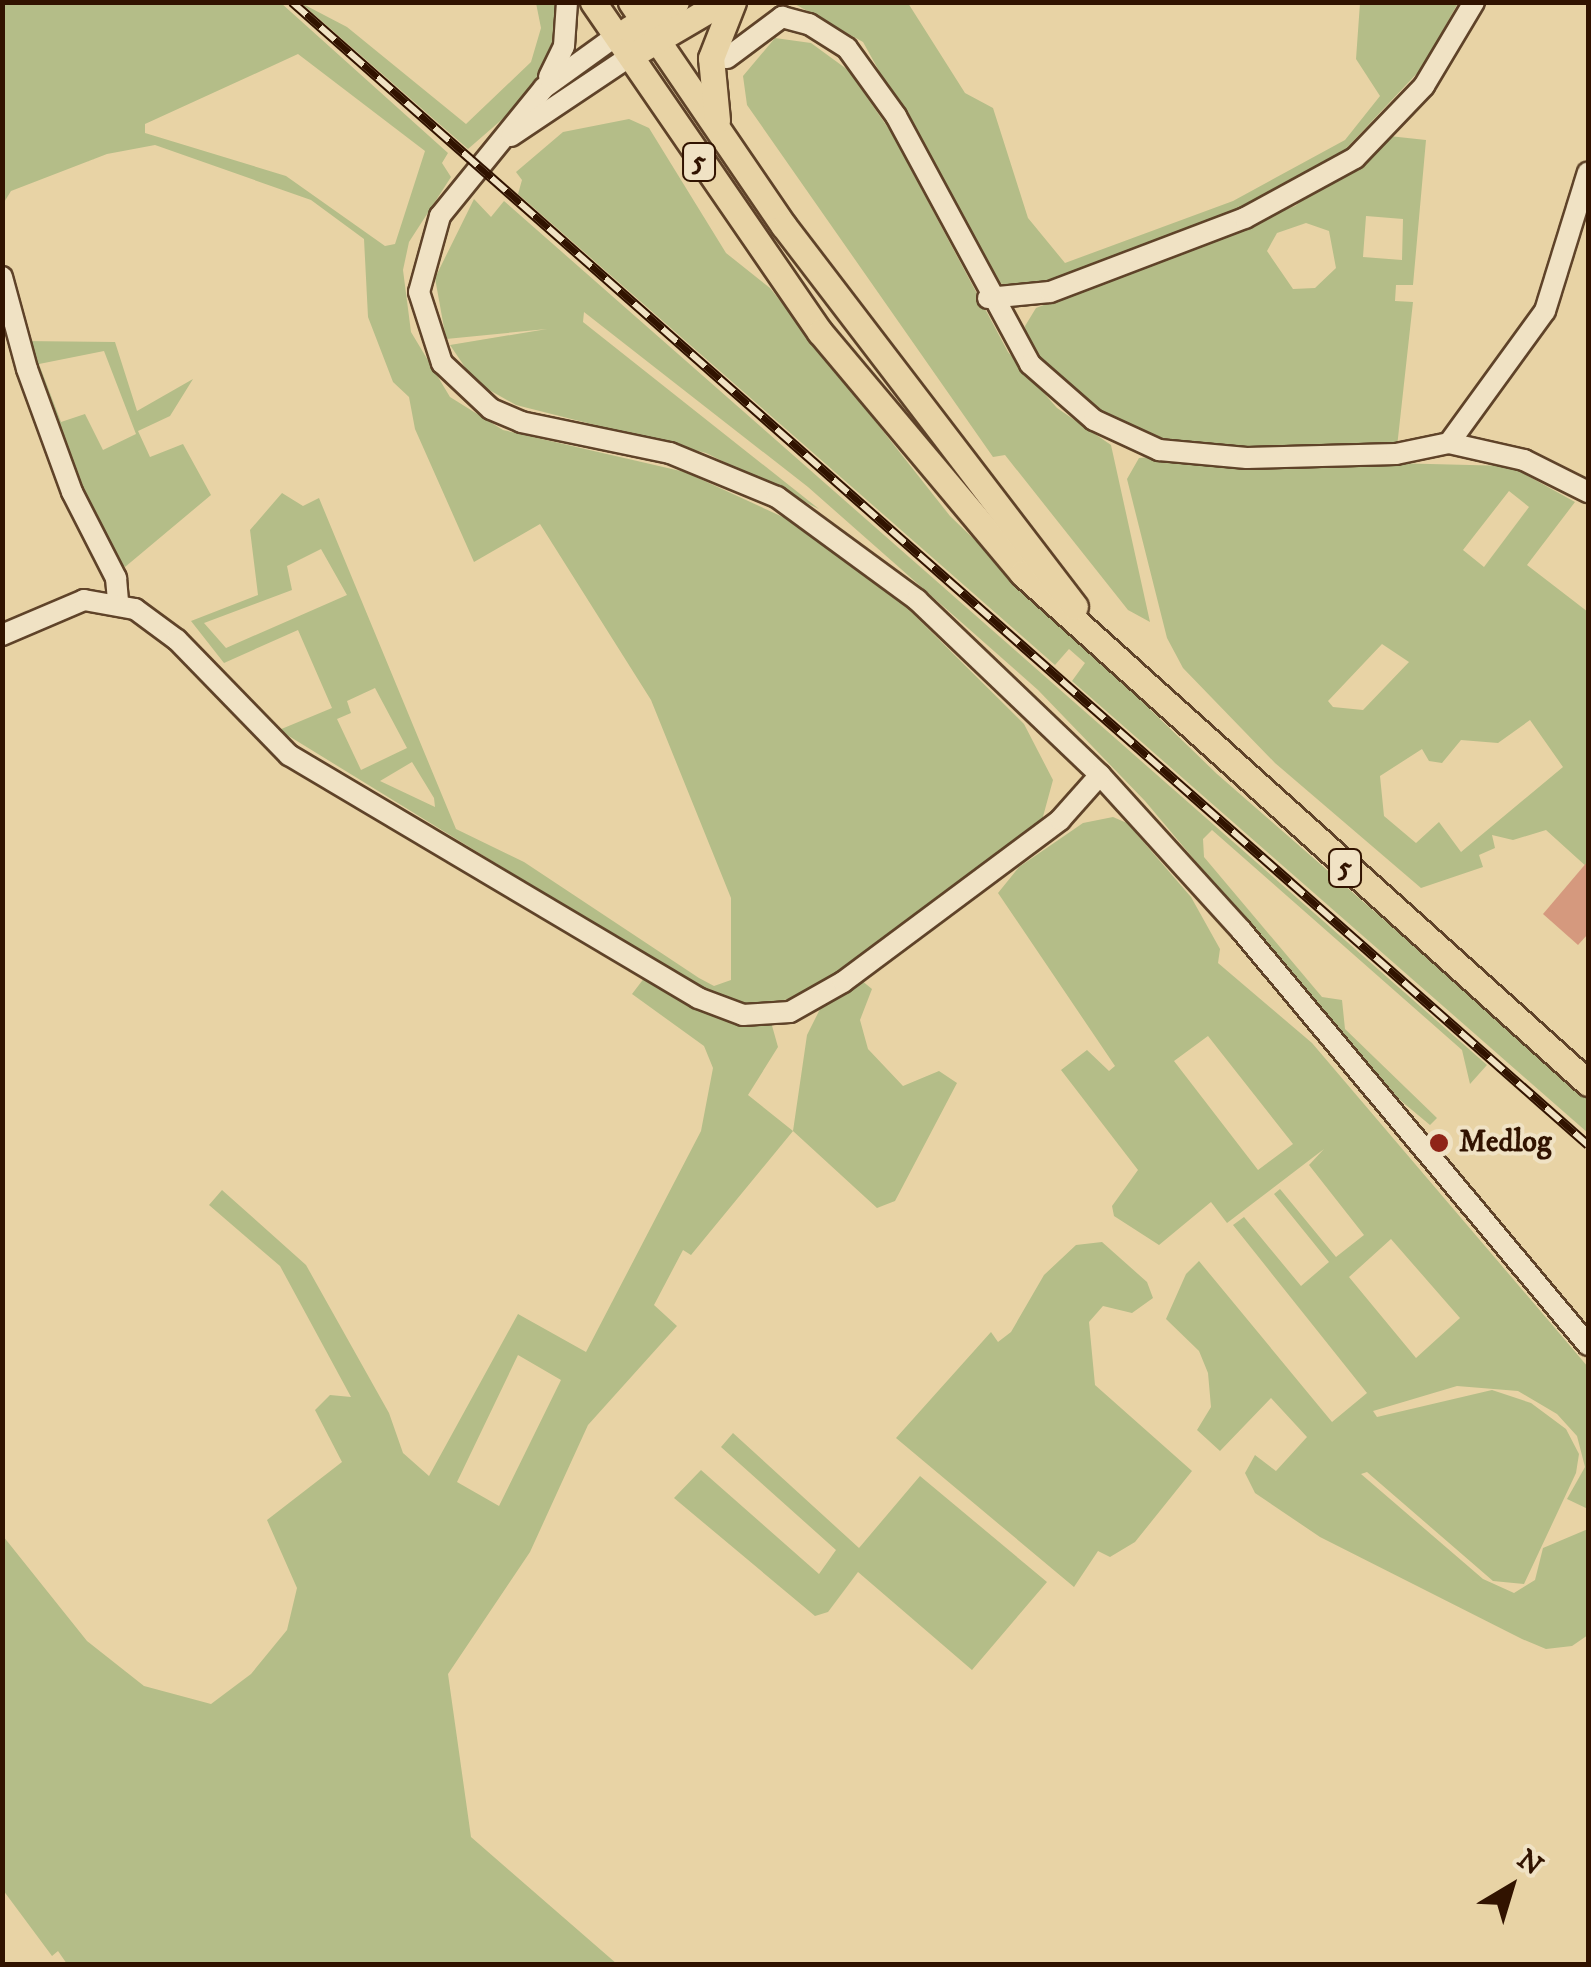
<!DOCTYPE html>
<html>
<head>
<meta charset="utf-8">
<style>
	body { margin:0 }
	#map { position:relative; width:1591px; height:1967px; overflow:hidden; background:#e8d3a5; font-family:"IM FELL DW Pica",serif }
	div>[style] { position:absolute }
	.green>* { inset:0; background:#b4bd88 }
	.building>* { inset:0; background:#d5997e }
	.roads { filter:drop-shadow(2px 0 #5f4329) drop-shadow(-2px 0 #5f4329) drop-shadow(0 2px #5f4329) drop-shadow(0 -2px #5f4329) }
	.minor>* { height:20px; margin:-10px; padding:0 10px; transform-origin:10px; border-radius:10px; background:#f0e2c4 }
	.major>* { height:25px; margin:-12.5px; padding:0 12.5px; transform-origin:12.5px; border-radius:12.5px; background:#e8d3a5 }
	.rail>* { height:10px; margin-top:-5px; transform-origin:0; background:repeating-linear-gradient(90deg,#f0e2c4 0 19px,#311300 0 38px); box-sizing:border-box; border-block:2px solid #311300 }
	.dots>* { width:28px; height:28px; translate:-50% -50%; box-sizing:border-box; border:5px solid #f0e2c4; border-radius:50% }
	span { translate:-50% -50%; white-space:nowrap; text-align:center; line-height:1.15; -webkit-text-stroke:8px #f0e2c4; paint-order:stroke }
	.shield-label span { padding:2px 8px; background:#f0e2c4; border:2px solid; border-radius:8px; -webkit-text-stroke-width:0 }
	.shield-label { font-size:28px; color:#311300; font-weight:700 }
	.poi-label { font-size:30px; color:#311300; font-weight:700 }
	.left { translate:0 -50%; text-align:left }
	.frame { position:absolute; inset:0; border:5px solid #311300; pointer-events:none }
	.north { position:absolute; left:1461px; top:1837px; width:100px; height:100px; -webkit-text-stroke:8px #f0e2c4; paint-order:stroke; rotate:38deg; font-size:28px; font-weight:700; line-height:40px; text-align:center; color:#311300 }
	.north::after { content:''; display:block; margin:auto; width:35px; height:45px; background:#311300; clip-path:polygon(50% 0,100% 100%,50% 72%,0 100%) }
</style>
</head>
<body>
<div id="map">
	<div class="green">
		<i style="clip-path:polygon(evenodd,3px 3px,281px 3px,448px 153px,442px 163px,451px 177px,409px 242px,403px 270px,411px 332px,450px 397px,503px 430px,685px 472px,798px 524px,889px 590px,1024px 724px,1053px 780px,1041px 824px,804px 996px,748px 1007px,718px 1000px,279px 730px,332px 708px,298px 630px,224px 663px,191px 621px,258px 595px,250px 530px,282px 493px,303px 506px,319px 498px,456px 829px,524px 862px,699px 978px,714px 986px,731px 980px,731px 898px,651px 700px,540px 524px,474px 562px,415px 429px,409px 397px,393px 382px,368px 317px,364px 239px,311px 200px,155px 145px,107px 154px,11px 191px,3px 204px,3px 3px,298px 54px,425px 151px,395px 244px,385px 246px,286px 176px,145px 133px,145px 124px,298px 54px,3px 3px,321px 549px,347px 595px,226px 648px,204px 623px,292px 590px,287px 566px,321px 549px,3px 3px,375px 688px,407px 748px,361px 770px,337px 719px,351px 713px,347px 701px,375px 688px,3px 3px,412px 762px,434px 798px,435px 807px,380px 781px,412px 762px)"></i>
		<i style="clip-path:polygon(301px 3px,347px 27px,466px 124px,531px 62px,541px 28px,536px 3px,557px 3px,557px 44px,522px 102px,468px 149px)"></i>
		<i style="clip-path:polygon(793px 3px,908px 3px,965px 93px,993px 108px,1028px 218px,1065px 263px,1233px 201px,1345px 140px,1380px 96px,1356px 59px,1360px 3px,1458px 3px,1422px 68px,1340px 155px,1268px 196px,1046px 285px,1023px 287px,997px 283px,863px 42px)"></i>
		<i style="clip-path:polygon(775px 38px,811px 43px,848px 70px,891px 132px,1008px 352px,1057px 408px,1111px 445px,1150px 622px,1128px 610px,1005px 455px,993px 457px,747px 105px,743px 76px)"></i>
		<i style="clip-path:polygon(629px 119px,649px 128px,726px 253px,770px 288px,950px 516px,1217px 774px,1588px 1098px,1588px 1133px,1072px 681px,1085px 663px,1069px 649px,1055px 665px,518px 194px,522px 180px,516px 172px,563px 132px)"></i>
		<i style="clip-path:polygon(evenodd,1389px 136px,1426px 140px,1413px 285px,1396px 285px,1395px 301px,1413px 302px,1397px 447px,1211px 448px,1146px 435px,1104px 417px,1055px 382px,1027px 344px,1025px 326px,1036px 308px,1295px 206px,1389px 136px,1366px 216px,1403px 219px,1402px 260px,1363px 257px,1366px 216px,1389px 136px,1306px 223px,1329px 231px,1336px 268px,1315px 288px,1293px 289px,1267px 251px,1277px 233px,1306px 223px)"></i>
		<i style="clip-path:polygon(474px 199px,491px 217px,504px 201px,1487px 1065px,1470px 1084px,1462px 1050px,1212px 830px,1203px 839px,1204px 857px,1322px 997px,1342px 1000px,1345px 1029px,1437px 1118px,1430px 1125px,1388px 1090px,1145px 801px,1038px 690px,808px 487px,584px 312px,583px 322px,819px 509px,706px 453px,516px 405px,475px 382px,450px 345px,547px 329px,446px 339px,435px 278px)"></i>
		<i style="clip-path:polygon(evenodd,22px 341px,115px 342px,137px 411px,193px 379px,170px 416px,138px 431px,150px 457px,183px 444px,211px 495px,125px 567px,95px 532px,22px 341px,104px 351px,136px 434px,103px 450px,85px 414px,61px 422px,39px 364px,104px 351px)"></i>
		<i style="clip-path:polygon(evenodd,1152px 457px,1510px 466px,1575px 502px,1527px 565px,1588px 612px,1588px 868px,1546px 830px,1513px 840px,1492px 835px,1495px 848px,1479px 855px,1483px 867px,1421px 888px,1275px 763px,1183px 668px,1167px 638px,1127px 479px,1139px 458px,1152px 457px,1509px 491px,1529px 507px,1484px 567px,1463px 550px,1509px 491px,1152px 457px,1382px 644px,1409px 662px,1363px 710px,1333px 707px,1328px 701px,1382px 644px,1152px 457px,1530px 720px,1563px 767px,1461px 852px,1439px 822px,1416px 843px,1384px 816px,1380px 776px,1422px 749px,1429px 761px,1442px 763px,1461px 740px,1498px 743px,1530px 720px)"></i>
		<i style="clip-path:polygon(evenodd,1113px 817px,1127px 823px,1191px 897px,1220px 949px,1218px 963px,1312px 1043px,1588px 1367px,1588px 1509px,1567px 1499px,1585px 1467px,1577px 1436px,1557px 1414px,1518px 1391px,1457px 1386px,1373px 1411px,1377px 1417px,1492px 1390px,1531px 1403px,1566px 1429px,1579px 1454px,1576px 1473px,1524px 1584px,1493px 1581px,1367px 1472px,1361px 1474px,1483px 1579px,1514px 1593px,1535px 1580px,1543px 1548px,1588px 1529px,1588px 1635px,1572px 1646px,1546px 1649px,1522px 1639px,1320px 1537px,1255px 1493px,1245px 1473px,1255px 1455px,1276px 1471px,1307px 1437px,1271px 1398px,1220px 1451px,1197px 1430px,1211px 1407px,1208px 1373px,1199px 1351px,1166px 1319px,1186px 1274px,1199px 1261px,1332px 1422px,1367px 1393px,1233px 1225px,1244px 1217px,1301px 1286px,1329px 1262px,1274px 1194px,1280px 1189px,1336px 1257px,1364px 1235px,1309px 1165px,1324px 1149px,1227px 1223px,1211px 1202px,1159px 1245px,1114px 1216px,1112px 1206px,1138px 1170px,1061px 1070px,1087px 1050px,1109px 1071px,1115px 1066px,998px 893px,1019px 867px,1083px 823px,1113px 817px,1208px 1036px,1293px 1144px,1258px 1170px,1174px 1061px,1208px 1036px,1113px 817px,1391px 1239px,1460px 1318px,1416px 1358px,1349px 1277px,1391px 1239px)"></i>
		<i style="clip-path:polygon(evenodd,645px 977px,706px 1012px,771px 1022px,778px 1047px,748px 1095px,793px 1131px,807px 1035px,820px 1009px,861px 980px,872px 989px,860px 1020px,868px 1049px,903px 1086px,939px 1071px,957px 1083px,895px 1201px,877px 1208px,793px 1131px,691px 1255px,683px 1250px,654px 1305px,677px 1326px,588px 1425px,530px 1552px,448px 1674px,471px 1837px,617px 1964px,67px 1964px,58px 1951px,52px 1956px,3px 1890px,3px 1536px,87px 1641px,144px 1686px,211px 1704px,251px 1674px,287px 1630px,297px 1588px,267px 1520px,342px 1462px,315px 1410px,330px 1395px,351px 1397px,280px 1266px,209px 1205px,222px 1190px,306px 1265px,389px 1413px,403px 1453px,429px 1476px,518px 1314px,586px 1352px,701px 1131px,713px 1068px,704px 1046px,632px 994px,645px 977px,518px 1355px,561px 1380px,499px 1506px,457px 1482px,518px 1355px)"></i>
		<i style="clip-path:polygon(1102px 1242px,1147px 1282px,1153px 1298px,1132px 1313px,1103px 1306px,1089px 1322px,1095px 1385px,1192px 1471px,1135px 1542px,1110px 1557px,1098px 1551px,1074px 1587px,896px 1438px,991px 1332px,998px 1342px,1011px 1332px,1044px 1275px,1076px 1245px)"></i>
		<i style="clip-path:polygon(733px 1433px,859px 1548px,920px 1476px,1047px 1582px,972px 1670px,858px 1572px,828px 1612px,815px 1616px,674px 1498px,701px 1470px,819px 1574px,836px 1550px,721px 1447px)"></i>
	</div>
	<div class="building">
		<i style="clip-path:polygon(1588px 861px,1588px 934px,1578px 945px,1543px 914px)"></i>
	</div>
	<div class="roads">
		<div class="minor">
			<i style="left:616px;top:36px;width:89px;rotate:144.2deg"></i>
			<i style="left:544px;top:88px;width:165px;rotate:129.1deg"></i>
			<i style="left:440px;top:216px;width:79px;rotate:105.4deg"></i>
			<i style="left:419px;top:292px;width:75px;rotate:72.1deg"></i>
			<i style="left:442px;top:363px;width:67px;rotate:43.2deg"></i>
			<i style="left:491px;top:409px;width:33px;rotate:23deg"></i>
			<i style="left:521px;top:422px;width:152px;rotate:11.8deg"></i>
			<i style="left:670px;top:453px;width:116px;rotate:22.4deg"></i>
			<i style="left:777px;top:497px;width:174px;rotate:36.3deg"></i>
			<i style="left:917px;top:600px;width:253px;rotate:43.7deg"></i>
			<i style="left:1100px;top:775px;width:210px;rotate:47.7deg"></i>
			<i style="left:1241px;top:930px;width:541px;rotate:50.1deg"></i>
			<i style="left:727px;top:58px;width:69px;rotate:-36.7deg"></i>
			<i style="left:782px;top:17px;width:28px;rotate:15deg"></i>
			<i style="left:809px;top:24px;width:45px;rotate:32.3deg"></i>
			<i style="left:847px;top:48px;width:84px;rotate:54.2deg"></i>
			<i style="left:896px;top:116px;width:282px;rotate:61.6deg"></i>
			<i style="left:1030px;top:364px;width:85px;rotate:41.2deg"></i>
			<i style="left:1094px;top:420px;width:72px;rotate:24.8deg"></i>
			<i style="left:1159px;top:450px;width:88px;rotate:5.2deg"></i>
			<i style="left:1247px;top:458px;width:149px;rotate:-1.5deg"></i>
			<i style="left:1396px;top:454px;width:54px;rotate:-11.7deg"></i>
			<i style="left:1449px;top:443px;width:163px;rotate:-54deg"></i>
			<i style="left:1545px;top:311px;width:145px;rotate:-72.8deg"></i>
			<i style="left:549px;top:77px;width:34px;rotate:-64deg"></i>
			<i style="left:564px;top:46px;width:44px;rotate:-86.1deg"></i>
			<i style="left:511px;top:136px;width:142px;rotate:-33.8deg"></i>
			<i style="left:2px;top:277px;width:95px;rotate:74.8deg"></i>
			<i style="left:27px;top:369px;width:131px;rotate:69.9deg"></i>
			<i style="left:72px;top:492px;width:97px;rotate:62.9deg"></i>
			<i style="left:116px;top:578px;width:24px;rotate:85deg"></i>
			<i style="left:988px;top:298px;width:62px;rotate:-5.5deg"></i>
			<i style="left:1050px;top:292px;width:209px;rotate:-20.8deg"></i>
			<i style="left:1245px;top:218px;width:125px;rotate:-28.6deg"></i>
			<i style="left:1355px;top:158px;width:100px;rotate:-46.2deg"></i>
			<i style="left:1424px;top:86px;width:98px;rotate:-59.2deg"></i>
			<i style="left:1449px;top:443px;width:77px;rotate:12.8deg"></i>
			<i style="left:1524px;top:460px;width:72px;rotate:26.6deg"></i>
			<i style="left:2px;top:635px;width:89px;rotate:-23.1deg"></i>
			<i style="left:84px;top:600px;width:52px;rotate:10deg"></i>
			<i style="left:135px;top:609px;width:52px;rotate:36.4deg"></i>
			<i style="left:177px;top:640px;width:161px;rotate:45.8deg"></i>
			<i style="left:289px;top:755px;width:476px;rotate:30.7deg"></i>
			<i style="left:698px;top:998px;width:48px;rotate:20.7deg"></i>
			<i style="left:743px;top:1015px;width:47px;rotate:-3.7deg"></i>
			<i style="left:790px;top:1012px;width:61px;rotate:-29.5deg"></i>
			<i style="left:843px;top:982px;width:271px;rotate:-36.7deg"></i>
			<i style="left:1060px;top:820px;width:60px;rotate:-48.4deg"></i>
		</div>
		<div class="major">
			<i style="left:593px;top:2px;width:401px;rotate:55.5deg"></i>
			<i style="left:820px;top:332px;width:314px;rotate:50deg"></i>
			<i style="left:1022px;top:573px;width:762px;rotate:42.02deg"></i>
			<i style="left:631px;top:2px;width:271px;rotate:55.7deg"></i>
			<i style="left:784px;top:226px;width:479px;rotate:52.6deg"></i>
			<i style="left:629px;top:29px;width:54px;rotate:-29.9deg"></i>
			<i style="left:642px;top:49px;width:93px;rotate:-30.4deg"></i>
			<i style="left:717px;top:120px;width:62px;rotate:-95.5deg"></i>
			<i style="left:711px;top:58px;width:60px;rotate:-68.6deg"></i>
		</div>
	</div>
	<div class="rail">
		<i style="left:292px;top:2px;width:1728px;rotate:41.41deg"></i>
	</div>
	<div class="dots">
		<i style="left:1439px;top:1143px;background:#8f2418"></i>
	</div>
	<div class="shield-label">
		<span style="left:699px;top:162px">5</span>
		<span style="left:1345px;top:868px">5</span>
	</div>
	<div class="poi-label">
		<span class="left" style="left:1459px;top:1143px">Medlog</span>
	</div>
	<div class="frame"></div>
	<div class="north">N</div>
</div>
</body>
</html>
